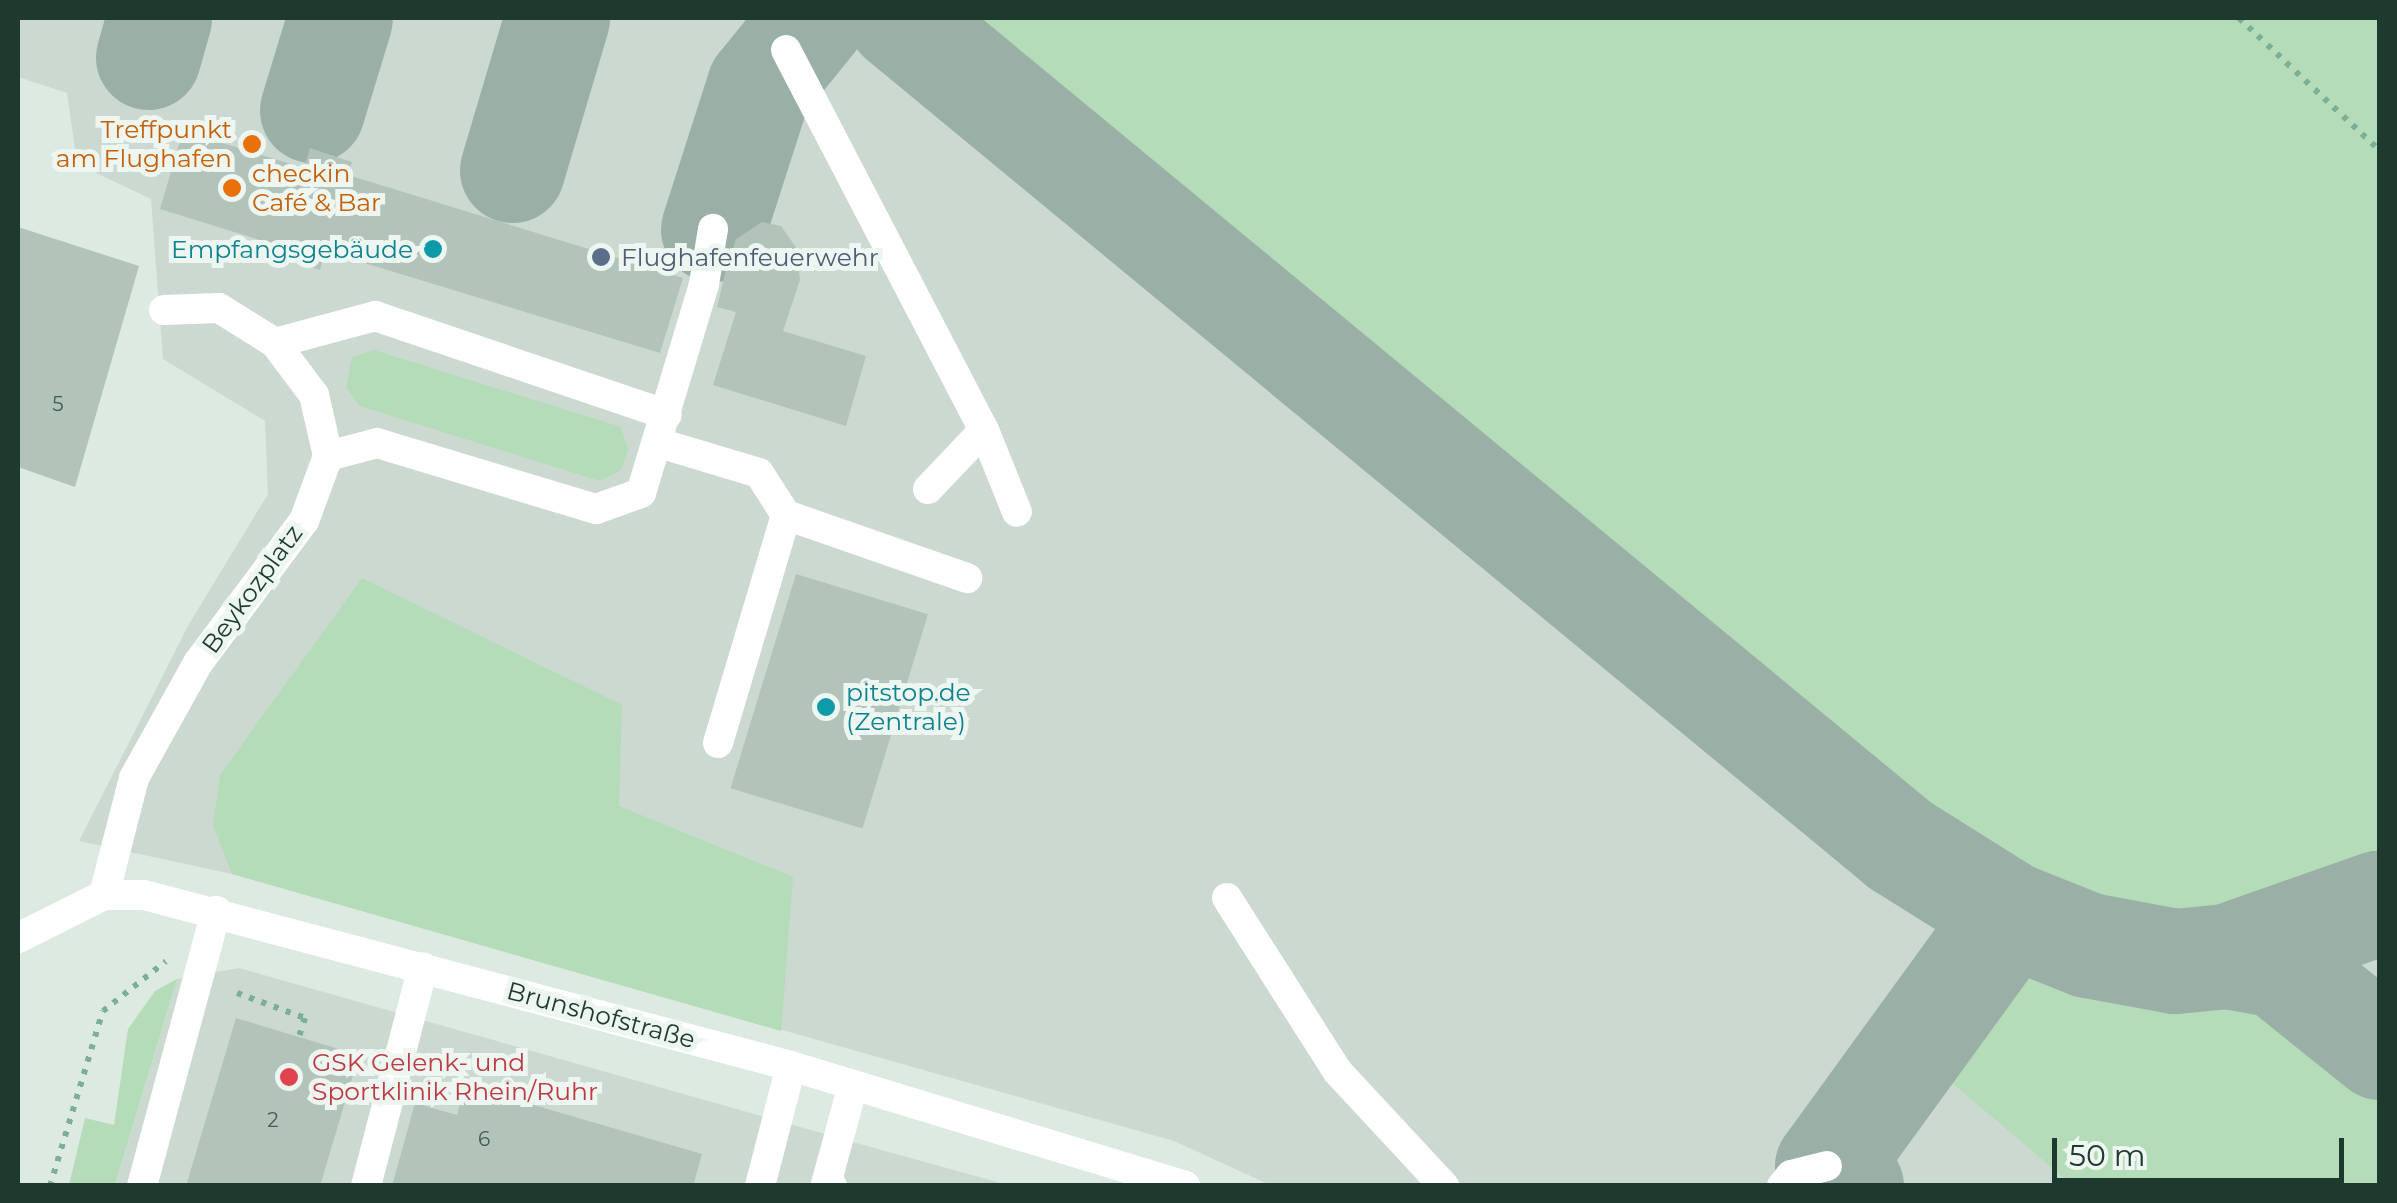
<!DOCTYPE html>
<html>
<head>
<meta charset="utf-8">
<style>
	body { margin:0 }
	#map { position:relative; width:2397px; height:1203px; overflow:hidden; background:#ddeae2; font-family:Montserrat,sans-serif }
	div>[style] { position:absolute }
	.built>* { inset:0; background:#cbd9d0 }
	.green>* { inset:0; background:#b4dcb8 }
	.taxiway>* { height:105px; margin:-52.5px; padding:0 52.5px; transform-origin:52.5px; border-radius:52.5px; background:#9ab0a6 }
	.building>* { inset:0; background:#b2c4ba; transform-origin:0 0 }
	.path>* { height:6px; margin-top:-3px; transform-origin:0; background:repeating-linear-gradient(90deg,#7baf96 0 5px,transparent 0 13px) }
	.minor>* { height:30px; margin:-15px; padding:0 15px; transform-origin:15px; border-radius:15px; background:#fff }
	.dots>* { width:28px; height:28px; translate:-50% -50%; box-sizing:border-box; border:5px solid #edf6f0; border-radius:50% }
	span { translate:-50% -50%; white-space:nowrap; text-align:center; line-height:1.15; -webkit-text-stroke:10px #edf6f0; paint-order:stroke }
	.number-label { font-size:20px; color:#435c51 }
	.number-label span { -webkit-text-stroke-width:0 }
	.food-label { font-size:25px; color:#c56008 }
	.right { translate:-100% -50%; text-align:right }
	.left { translate:0 -50%; text-align:left }
	.culture-label { font-size:25px; color:#0d838f }
	.service-label { font-size:25px; color:#4e5e75 }
	.street-label { font-size:25px; color:#1e392e }
	.health-label { font-size:25px; color:#be3a42 }
	.frame { position:absolute; inset:0; border:20px solid #1e392e; pointer-events:none }
	.scale { position:absolute; left:2052px; top:1138px; width:292px; height:45px; box-sizing:border-box; border:5px solid #1e392e; border-top:0; padding-left:12px; font-size:30px; line-height:35px; white-space:nowrap; color:#1e392e; -webkit-text-stroke:8px #edf6f0; paint-order:stroke }
</style>
</head>
<body>
<div id="map">
	<div class="built">
		<i style="clip-path:polygon(18px 18px,2379px 18px,2379px 1185px,1270px 1185px,1174px 1141px,232px 874px,79px 841px,189px 624px,268px 494px,265px 421px,163px 359px,151px 199px,77px 164px,67px 93px,18px 77px)"></i>
		<i style="clip-path:polygon(239px 968px,860px 1144px,1008px 1185px,115px 1186px,177px 979px)"></i>
	</div>
	<div class="green">
		<i style="clip-path:polygon(957px 18px,2379px 18px,2379px 848px,2250px 899px,2170px 917px,2053px 889px,1926px 819px)"></i>
		<i style="clip-path:polygon(374px 350px,621px 427px,628px 450px,621px 470px,600px 481px,360px 406px,346px 388px,352px 357px)"></i>
		<i style="clip-path:polygon(362px 578px,622px 705px,619px 806px,793px 877px,781px 1031px,232px 874px,213px 825px,220px 775px)"></i>
		<i style="clip-path:polygon(2062px 970px,2273px 1009px,2379px 1097px,2379px 1185px,2072px 1185px,1949px 1080px,2025px 979px)"></i>
		<i style="clip-path:polygon(177px 979px,115px 1185px,69px 1185px,85px 1118px,114px 1125px,128px 1029px,155px 991px)"></i>
	</div>
	<div class="taxiway">
		<i style="left:899px;top:18px;width:1298px;rotate:39.56deg"></i>
		<i style="left:1900px;top:845px;width:130px;rotate:32.1deg"></i>
		<i style="left:2010px;top:914px;width:84px;rotate:21.7deg"></i>
		<i style="left:2088px;top:945px;width:88px;rotate:10.4deg"></i>
		<i style="left:2175px;top:961px;width:52px;rotate:-5.5deg"></i>
		<i style="left:2227px;top:956px;width:162px;rotate:-19.4deg"></i>
		<i style="left:148px;top:57px;width:41px;rotate:-74.2deg"></i>
		<i style="left:312px;top:110px;width:96px;rotate:-73.1deg"></i>
		<i style="left:512px;top:170px;width:159px;rotate:-73.5deg"></i>
		<i style="left:713px;top:229px;width:150px;rotate:-72.2deg"></i>
		<i style="left:759px;top:86px;width:87px;rotate:-51deg"></i>
		<i style="left:2227px;top:956px;width:52px;rotate:10deg"></i>
		<i style="left:2278px;top:965px;width:131px;rotate:38.8deg"></i>
		<i style="left:1851px;top:1186px;width:31px;rotate:-140deg"></i>
		<i style="left:1827px;top:1166px;width:311px;rotate:-54deg"></i>
	</div>
	<div class="building">
		<i style="clip-path:polygon(183px 131px,304px 168px,310px 148px,352px 162px,348px 175px,683px 278px,660px 353px,325px 251px,320px 270px,276px 256px,279px 246px,160px 209px)"></i>
		<i style="clip-path:polygon(762px 222px,781px 226px,797px 249px,800px 280px,783px 331px,866px 356px,846px 426px,713px 385px,736px 312px,717px 307px,725px 274px,736px 239px)"></i>
		<i style="clip-path:polygon(18px 227px,139px 266px,75px 487px,18px 467px)"></i>
		<i style="left:796px;top:574px;width:138px;height:224px;rotate:17deg"></i>
		<i style="clip-path:polygon(236px 1018px,359px 1055px,320px 1186px,186px 1186px)"></i>
		<i style="clip-path:polygon(465px 1085px,702px 1154px,693px 1186px,392px 1186px,415px 1103px,457px 1115px)"></i>
	</div>
	<div class="path">
		<i style="left:2239px;top:18px;width:194px;rotate:43.3deg"></i>
		<i style="left:237px;top:993px;width:72px;rotate:20.2deg"></i>
		<i style="left:305px;top:1018px;width:20px;rotate:108deg"></i>
		<i style="left:50px;top:1186px;width:183px;rotate:-73.2deg"></i>
		<i style="left:103px;top:1011px;width:80px;rotate:-38.4deg"></i>
	</div>
	<div class="minor">
		<i style="left:786px;top:50px;width:428px;rotate:62.5deg"></i>
		<i style="left:984px;top:430px;width:88px;rotate:68.1deg"></i>
		<i style="left:275px;top:343px;width:104px;rotate:-15.1deg"></i>
		<i style="left:375px;top:316px;width:308px;rotate:18.7deg"></i>
		<i style="left:659px;top:443px;width:104px;rotate:16.7deg"></i>
		<i style="left:759px;top:473px;width:50px;rotate:57.3deg"></i>
		<i style="left:786px;top:515px;width:192px;rotate:19.2deg"></i>
		<i style="left:328px;top:456px;width:51px;rotate:-14.9deg"></i>
		<i style="left:377px;top:443px;width:229px;rotate:16.8deg"></i>
		<i style="left:596px;top:509px;width:48px;rotate:-19.6deg"></i>
		<i style="left:641px;top:493px;width:218px;rotate:-73.2deg"></i>
		<i style="left:704px;top:284px;width:56px;rotate:-80.7deg"></i>
		<i style="left:928px;top:489px;width:81px;rotate:-46.5deg"></i>
		<i style="left:718px;top:743px;width:238px;rotate:-73.4deg"></i>
		<i style="left:104px;top:895px;width:121px;rotate:-75.6deg"></i>
		<i style="left:134px;top:778px;width:132px;rotate:-60.9deg"></i>
		<i style="left:198px;top:663px;width:177px;rotate:-53.3deg"></i>
		<i style="left:304px;top:521px;width:69px;rotate:-69.7deg"></i>
		<i style="left:328px;top:456px;width:63px;rotate:-102.9deg"></i>
		<i style="left:314px;top:395px;width:65px;rotate:-126.9deg"></i>
		<i style="left:275px;top:343px;width:66px;rotate:-148deg"></i>
		<i style="left:219px;top:308px;width:55px;rotate:177.9deg"></i>
		<i style="left:1227px;top:898px;width:206px;rotate:57.5deg"></i>
		<i style="left:1338px;top:1072px;width:156px;rotate:47.1deg"></i>
		<i style="left:18px;top:938px;width:96px;rotate:-26.6deg"></i>
		<i style="left:104px;top:895px;width:40px"></i>
		<i style="left:144px;top:895px;width:669px;rotate:14.8deg"></i>
		<i style="left:791px;top:1066px;width:412px;rotate:16.9deg"></i>
		<i style="left:142px;top:1186px;width:285px;rotate:-74.9deg"></i>
		<i style="left:366px;top:1186px;width:226px;rotate:-75.4deg"></i>
		<i style="left:760px;top:1186px;width:124px;rotate:-75.5deg"></i>
		<i style="left:832px;top:1186px;width:6px;rotate:-162deg"></i>
		<i style="left:826px;top:1184px;width:103px;rotate:-74.7deg"></i>
		<i style="left:1782px;top:1186px;width:14px;rotate:-51deg"></i>
		<i style="left:1791px;top:1175px;width:37px;rotate:-14deg"></i>
	</div>
	<div class="dots">
		<i style="left:252px;top:144px;background:#e8710a"></i>
		<i style="left:232px;top:188px;background:#e8710a"></i>
		<i style="left:433px;top:249px;background:#0f9aa8"></i>
		<i style="left:601px;top:257px;background:#5c6f8a"></i>
		<i style="left:826px;top:707px;background:#0f9aa8"></i>
		<i style="left:289px;top:1077px;background:#e0444e"></i>
	</div>
	<div class="number-label">
		<span style="left:58px;top:404px">5</span>
		<span style="left:273px;top:1120px">2</span>
		<span style="left:484px;top:1139px">6</span>
	</div>
	<div class="food-label">
		<span class="right" style="left:232px;top:144px">Treffpunkt<br>am Flughafen</span>
		<span class="left" style="left:252px;top:188px">checkin<br>Café &amp; Bar</span>
	</div>
	<div class="culture-label">
		<span class="right" style="left:413px;top:249px">Empfangsgebäude</span>
		<span class="left" style="left:846px;top:707px">pitstop.de<br>(Zentrale)</span>
	</div>
	<div class="service-label">
		<span class="left" style="left:621px;top:257px">Flughafenfeuerwehr</span>
	</div>
	<div class="street-label">
		<span style="left:252px;top:589px;rotate:-54deg">Beykozplatz</span>
		<span style="left:601px;top:1015px;rotate:15deg">Brunshofstraße</span>
	</div>
	<div class="health-label">
		<span class="left" style="left:312px;top:1077px">GSK Gelenk- und<br>Sportklinik Rhein/Ruhr</span>
	</div>
	<div class="frame"></div>
	<div class="scale">50 m</div>
</div>
</body>
</html>
